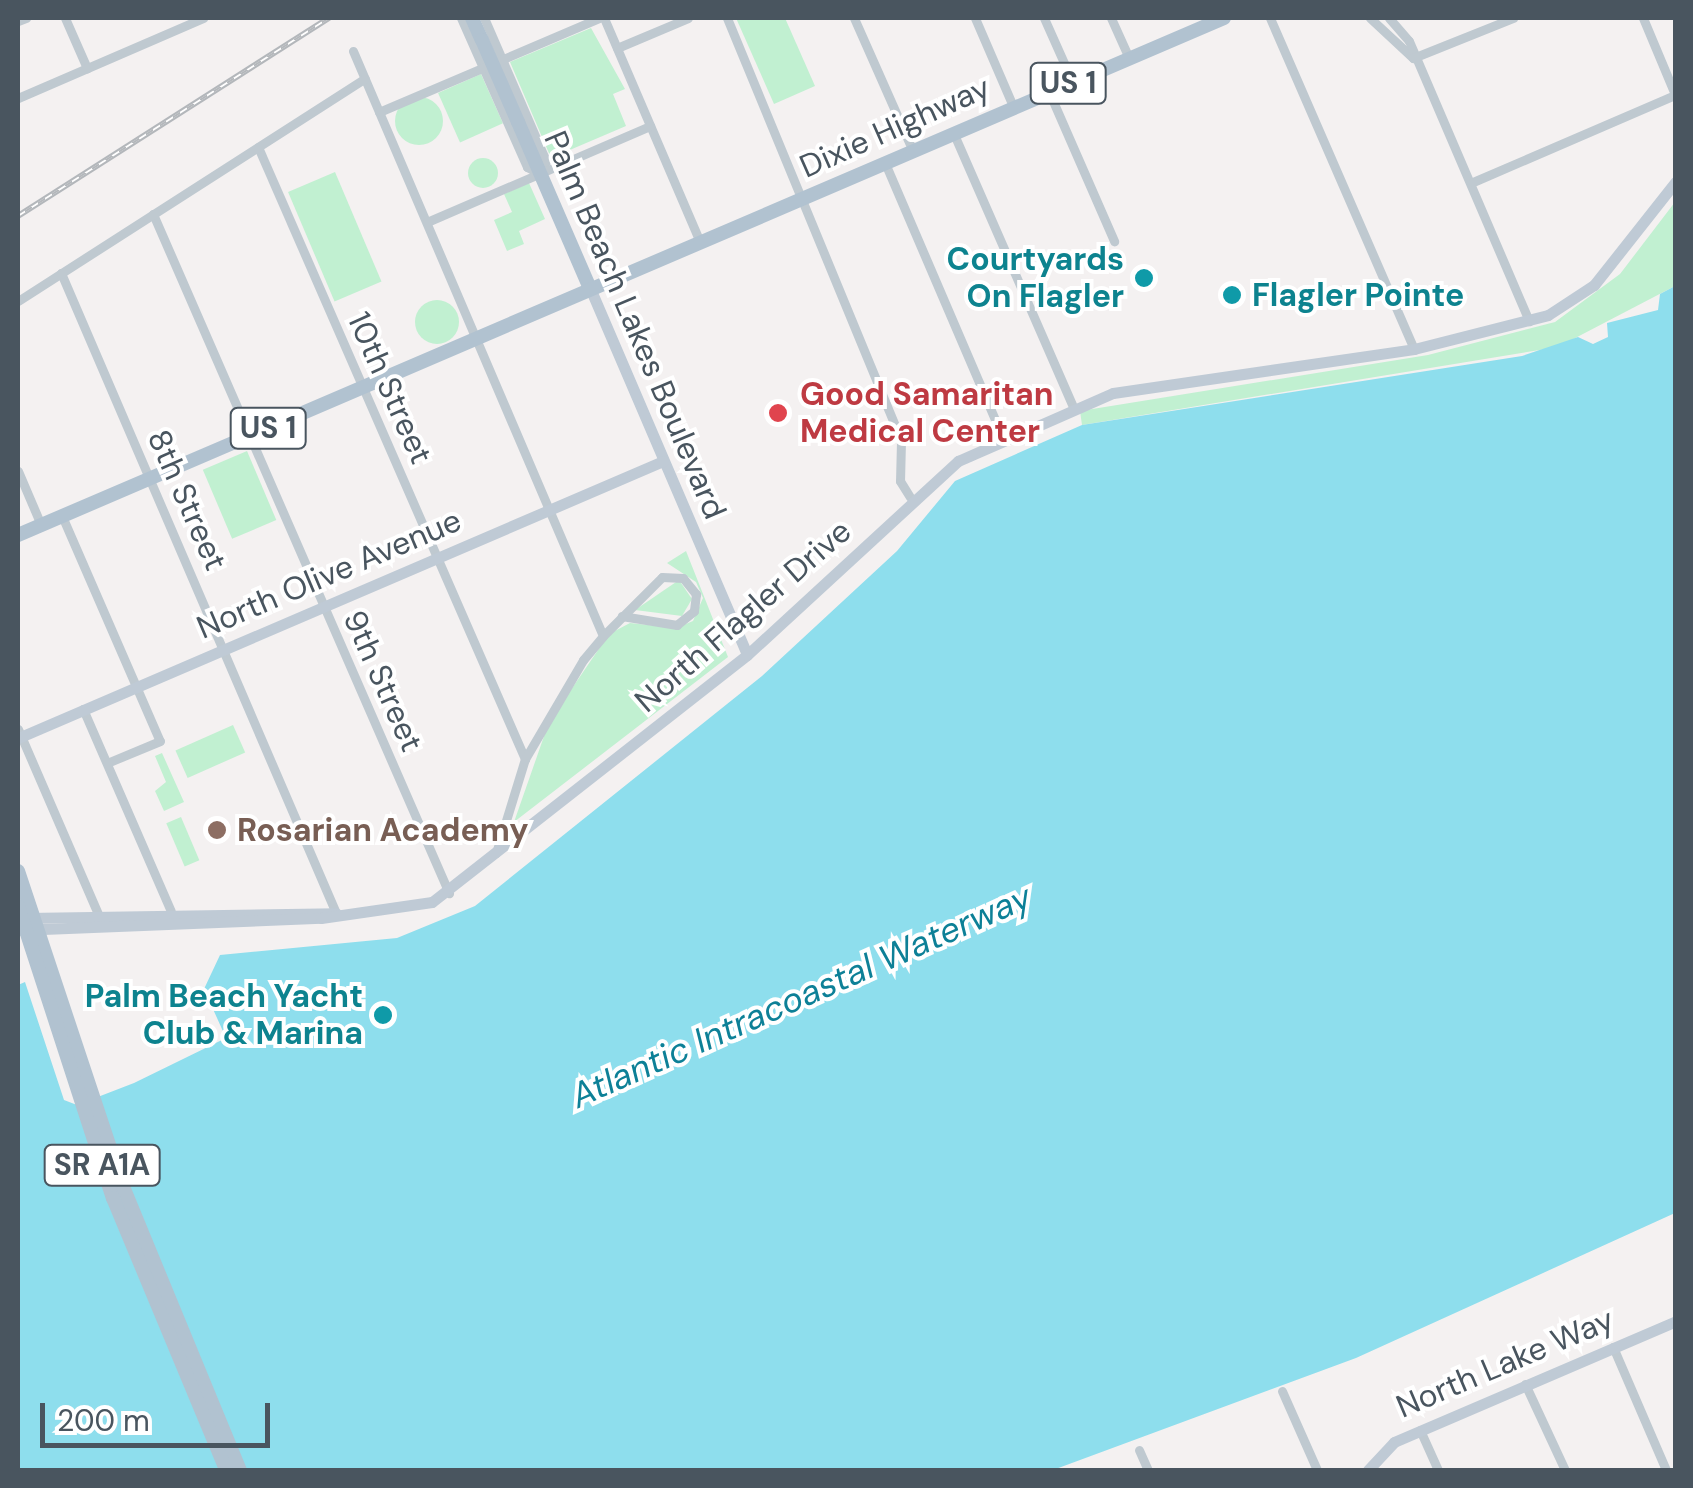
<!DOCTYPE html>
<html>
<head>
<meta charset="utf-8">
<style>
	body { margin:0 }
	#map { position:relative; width:1693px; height:1488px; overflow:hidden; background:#f4f1f1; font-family:"DM Sans",sans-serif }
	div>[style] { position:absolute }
	.green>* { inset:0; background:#c1f0d1; transform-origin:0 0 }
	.round { border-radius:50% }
	.water>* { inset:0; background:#8edeed }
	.street>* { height:9px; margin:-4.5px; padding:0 4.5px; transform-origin:4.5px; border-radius:4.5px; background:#bfc9d0 }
	.secondary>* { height:11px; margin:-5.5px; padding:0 5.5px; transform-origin:5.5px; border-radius:5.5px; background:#bfcad5 }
	.primary>* { height:14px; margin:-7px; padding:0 7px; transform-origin:7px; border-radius:7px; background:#b1c2d0 }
	.rail>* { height:6px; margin-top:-3px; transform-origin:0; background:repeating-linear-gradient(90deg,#fff 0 8px,#b3b7bb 0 16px); box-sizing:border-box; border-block:2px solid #b3b7bb }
	.primary-bridge>* { height:14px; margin:-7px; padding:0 7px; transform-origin:7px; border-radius:7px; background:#b1c2d0 }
	.dots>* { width:28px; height:28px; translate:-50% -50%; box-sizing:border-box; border:5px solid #fff; border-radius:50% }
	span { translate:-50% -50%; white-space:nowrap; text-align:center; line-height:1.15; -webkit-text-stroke:8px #fff; paint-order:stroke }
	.shield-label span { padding:2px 8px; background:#fff; border:2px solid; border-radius:8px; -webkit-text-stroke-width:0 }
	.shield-label { font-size:30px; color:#49555f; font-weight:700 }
	.street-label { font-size:32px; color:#49555f }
	.culture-label { font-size:32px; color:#0d838f; font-weight:700 }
	.right { translate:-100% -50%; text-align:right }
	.left { translate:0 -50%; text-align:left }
	.health-label { font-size:32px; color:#be3a42; font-weight:700 }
	.education-label { font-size:32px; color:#785e54; font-weight:700 }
	.water-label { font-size:35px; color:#0d8097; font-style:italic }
	.frame { position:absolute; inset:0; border:20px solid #49555f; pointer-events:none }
	.scale { position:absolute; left:40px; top:1403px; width:230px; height:45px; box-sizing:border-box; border:5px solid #49555f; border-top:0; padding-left:12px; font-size:30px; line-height:35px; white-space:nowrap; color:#49555f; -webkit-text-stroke:8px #fff; paint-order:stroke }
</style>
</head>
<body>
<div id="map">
	<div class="green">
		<i style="clip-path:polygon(736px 18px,785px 18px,815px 86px,774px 104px)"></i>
		<i style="clip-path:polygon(591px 28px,625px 89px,613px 94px,626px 126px,551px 158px,510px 62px)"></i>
		<i style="left:481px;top:74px;width:54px;height:47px;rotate:66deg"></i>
		<i class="round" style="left:395px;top:97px;width:48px;height:48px"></i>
		<i class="round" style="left:468px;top:158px;width:30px;height:30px"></i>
		<i style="left:335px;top:172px;width:119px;height:51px;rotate:67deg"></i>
		<i style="clip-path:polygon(529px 183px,545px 219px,519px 231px,524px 244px,507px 251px,494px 220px,512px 212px,504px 194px)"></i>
		<i style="clip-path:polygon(1675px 202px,1675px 286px,1558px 347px,1082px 425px,1080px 411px,1428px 355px,1555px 322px,1620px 274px)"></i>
		<i class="round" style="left:415px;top:300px;width:44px;height:44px"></i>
		<i style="left:247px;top:451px;width:75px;height:48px;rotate:67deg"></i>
		<i style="clip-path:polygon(686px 551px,728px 657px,514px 822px,549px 722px,609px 634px,630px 623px,676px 628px,693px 621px,703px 598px,696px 582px,667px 563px)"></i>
		<i style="clip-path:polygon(679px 580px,692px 599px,682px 616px,635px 610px)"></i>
		<i style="left:233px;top:725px;width:30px;height:63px;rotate:66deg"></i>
		<i style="clip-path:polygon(162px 753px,184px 802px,164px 811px,155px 791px,166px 782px,155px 756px)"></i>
		<i style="left:181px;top:817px;width:47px;height:16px;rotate:67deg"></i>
	</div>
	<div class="water">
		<i style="clip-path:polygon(1675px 286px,1675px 1213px,1356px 1358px,1053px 1470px,18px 1470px,18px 985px,25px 982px,64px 1100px,77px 1105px,134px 1083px,226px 1038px,204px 989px,220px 955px,397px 938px,475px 906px,762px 676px,897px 551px,955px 481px,1082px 425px,1522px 356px,1578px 337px,1593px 344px,1608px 337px,1607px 323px,1658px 310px,1660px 294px)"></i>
	</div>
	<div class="street">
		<i style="left:65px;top:18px;width:55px;rotate:66.3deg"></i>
		<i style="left:461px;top:18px;width:163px;rotate:66.1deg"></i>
		<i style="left:527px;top:167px;width:13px;rotate:27deg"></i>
		<i style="left:539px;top:173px;width:14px;rotate:-60deg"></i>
		<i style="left:546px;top:161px;width:156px;rotate:-113.4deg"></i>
		<i style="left:604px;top:18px;width:244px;rotate:66.8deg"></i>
		<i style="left:727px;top:18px;width:457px;rotate:67.6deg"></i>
		<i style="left:901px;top:441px;width:40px;rotate:91.4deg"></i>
		<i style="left:900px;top:481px;width:19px;rotate:58deg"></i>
		<i style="left:854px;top:18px;width:145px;rotate:66.1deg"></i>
		<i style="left:975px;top:18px;width:94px;rotate:66.7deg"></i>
		<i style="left:1044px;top:18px;width:69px;rotate:66deg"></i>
		<i style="left:1111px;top:18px;width:44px;rotate:65.8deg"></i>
		<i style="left:1270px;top:18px;width:361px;rotate:66.5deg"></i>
		<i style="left:1370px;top:18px;width:59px;rotate:42.9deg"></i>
		<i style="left:1389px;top:18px;width:30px;rotate:49deg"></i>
		<i style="left:1409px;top:41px;width:305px;rotate:66.8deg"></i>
		<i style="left:1643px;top:18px;width:86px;rotate:67.3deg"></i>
		<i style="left:18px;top:21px;width:9px;rotate:-21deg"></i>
		<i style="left:617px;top:48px;width:77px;rotate:-22.9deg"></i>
		<i style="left:353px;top:51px;width:636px;rotate:66.86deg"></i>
		<i style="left:1413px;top:58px;width:108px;rotate:-21.8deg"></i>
		<i style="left:1049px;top:92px;width:163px;rotate:66.4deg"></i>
		<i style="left:18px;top:98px;width:202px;rotate:-23.4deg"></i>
		<i style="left:379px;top:112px;width:239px;rotate:-23.1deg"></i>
		<i style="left:953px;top:132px;width:298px;rotate:66.4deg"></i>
		<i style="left:258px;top:147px;width:668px;rotate:66.43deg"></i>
		<i style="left:885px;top:163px;width:299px;rotate:66.8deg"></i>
		<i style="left:1473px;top:182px;width:220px;rotate:-23.3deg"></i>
		<i style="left:153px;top:214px;width:741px;rotate:66.45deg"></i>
		<i style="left:427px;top:222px;width:243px;rotate:-23.3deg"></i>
		<i style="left:61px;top:273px;width:697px;rotate:66.75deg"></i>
		<i style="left:18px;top:301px;width:412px;rotate:-32.7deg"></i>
		<i style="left:18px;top:471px;width:59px;rotate:66.9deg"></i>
		<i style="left:62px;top:516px;width:245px;rotate:66.5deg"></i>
		<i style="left:160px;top:741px;width:57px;rotate:157.5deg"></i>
		<i style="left:83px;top:709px;width:220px;rotate:66.5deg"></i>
		<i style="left:18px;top:729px;width:202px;rotate:66.6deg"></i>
		<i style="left:496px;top:853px;width:98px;rotate:-72.9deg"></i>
		<i style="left:525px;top:759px;width:115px;rotate:-59.6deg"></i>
		<i style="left:583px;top:660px;width:31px;rotate:-50deg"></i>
		<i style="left:603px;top:636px;width:83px;rotate:-45deg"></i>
		<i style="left:662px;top:577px;width:21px;rotate:3deg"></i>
		<i style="left:683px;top:578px;width:21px;rotate:51deg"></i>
		<i style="left:696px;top:594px;width:17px;rotate:97deg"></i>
		<i style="left:694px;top:611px;width:22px;rotate:141deg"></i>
		<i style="left:677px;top:625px;width:56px;rotate:-170.7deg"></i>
		<i style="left:1613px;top:1347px;width:134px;rotate:66.7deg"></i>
		<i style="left:1525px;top:1384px;width:95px;rotate:65.1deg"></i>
		<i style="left:1282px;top:1391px;width:86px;rotate:66.1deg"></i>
		<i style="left:1420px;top:1430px;width:44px;rotate:65.8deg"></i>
		<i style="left:1139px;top:1450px;width:22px;rotate:66deg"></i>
	</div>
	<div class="secondary">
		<i style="left:590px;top:288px;width:399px;rotate:66.8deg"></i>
		<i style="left:18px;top:738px;width:702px;rotate:-23.24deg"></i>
		<i style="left:26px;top:918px;width:310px;rotate:-0.9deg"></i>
		<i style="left:18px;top:930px;width:303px;rotate:-2.3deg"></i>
		<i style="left:321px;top:918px;width:112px;rotate:-8.2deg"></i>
		<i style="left:432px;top:902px;width:400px;rotate:-38.1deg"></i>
		<i style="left:747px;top:655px;width:287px;rotate:-42.6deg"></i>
		<i style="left:958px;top:461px;width:169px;rotate:-23.7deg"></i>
		<i style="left:1113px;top:393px;width:304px;rotate:-8.3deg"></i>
		<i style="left:1414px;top:349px;width:138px;rotate:-14.2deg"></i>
		<i style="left:1548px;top:315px;width:55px;rotate:-33.1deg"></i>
		<i style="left:1594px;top:285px;width:132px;rotate:-51.7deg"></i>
		<i style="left:1368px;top:1470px;width:38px;rotate:-47deg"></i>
		<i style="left:1394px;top:1442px;width:307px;rotate:-23.2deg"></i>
	</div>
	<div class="primary">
		<i style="left:472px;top:18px;width:24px;rotate:66deg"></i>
		<i style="left:518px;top:122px;width:181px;rotate:66.6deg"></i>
		<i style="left:18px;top:535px;width:1312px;rotate:-23.2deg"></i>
		<i style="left:18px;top:871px;width:335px;rotate:71.6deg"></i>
		<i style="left:124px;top:1189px;width:304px;rotate:67.6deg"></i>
		<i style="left:18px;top:906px;width:307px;rotate:72deg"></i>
		<i style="left:113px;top:1198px;width:295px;rotate:67.4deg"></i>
	</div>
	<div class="rail">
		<i style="left:18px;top:216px;width:369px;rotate:-32.5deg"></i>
	</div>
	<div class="primary-bridge">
		<i style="left:482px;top:40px;width:90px;rotate:66.3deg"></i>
	</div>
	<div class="dots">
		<i style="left:1144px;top:278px;background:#0f9aa8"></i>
		<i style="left:1232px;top:295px;background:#0f9aa8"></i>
		<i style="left:778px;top:413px;background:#e0444e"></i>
		<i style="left:217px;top:830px;background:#8d6e63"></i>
		<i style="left:383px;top:1015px;background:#0f9aa8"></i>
	</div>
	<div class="shield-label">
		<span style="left:1068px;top:83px">US 1</span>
		<span style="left:268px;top:428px">US 1</span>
		<span style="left:102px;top:1165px">SR A1A</span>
	</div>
	<div class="street-label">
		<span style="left:895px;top:127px;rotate:-24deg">Dixie Highway</span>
		<span style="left:635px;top:325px;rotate:67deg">Palm Beach Lakes Boulevard</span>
		<span style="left:390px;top:388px;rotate:66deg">10th Street</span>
		<span style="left:187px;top:500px;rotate:66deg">8th Street</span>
		<span style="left:329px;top:574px;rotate:-23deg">North Olive Avenue</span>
		<span style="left:743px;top:616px;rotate:-41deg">North Flagler Drive</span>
		<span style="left:383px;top:681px;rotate:66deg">9th Street</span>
		<span style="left:1505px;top:1363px;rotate:-23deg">North Lake Way</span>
	</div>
	<div class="culture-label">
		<span class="right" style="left:1124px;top:278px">Courtyards<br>On Flagler</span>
		<span class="left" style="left:1252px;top:295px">Flagler Pointe</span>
		<span class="right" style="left:363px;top:1015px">Palm Beach Yacht<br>Club &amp; Marina</span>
	</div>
	<div class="health-label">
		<span class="left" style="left:800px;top:413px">Good Samaritan<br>Medical Center</span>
	</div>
	<div class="education-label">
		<span class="left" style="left:237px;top:830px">Rosarian Academy</span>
	</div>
	<div class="water-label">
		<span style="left:801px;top:996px;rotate:-24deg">Atlantic Intracoastal Waterway</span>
	</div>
	<div class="frame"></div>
	<div class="scale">200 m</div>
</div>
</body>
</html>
